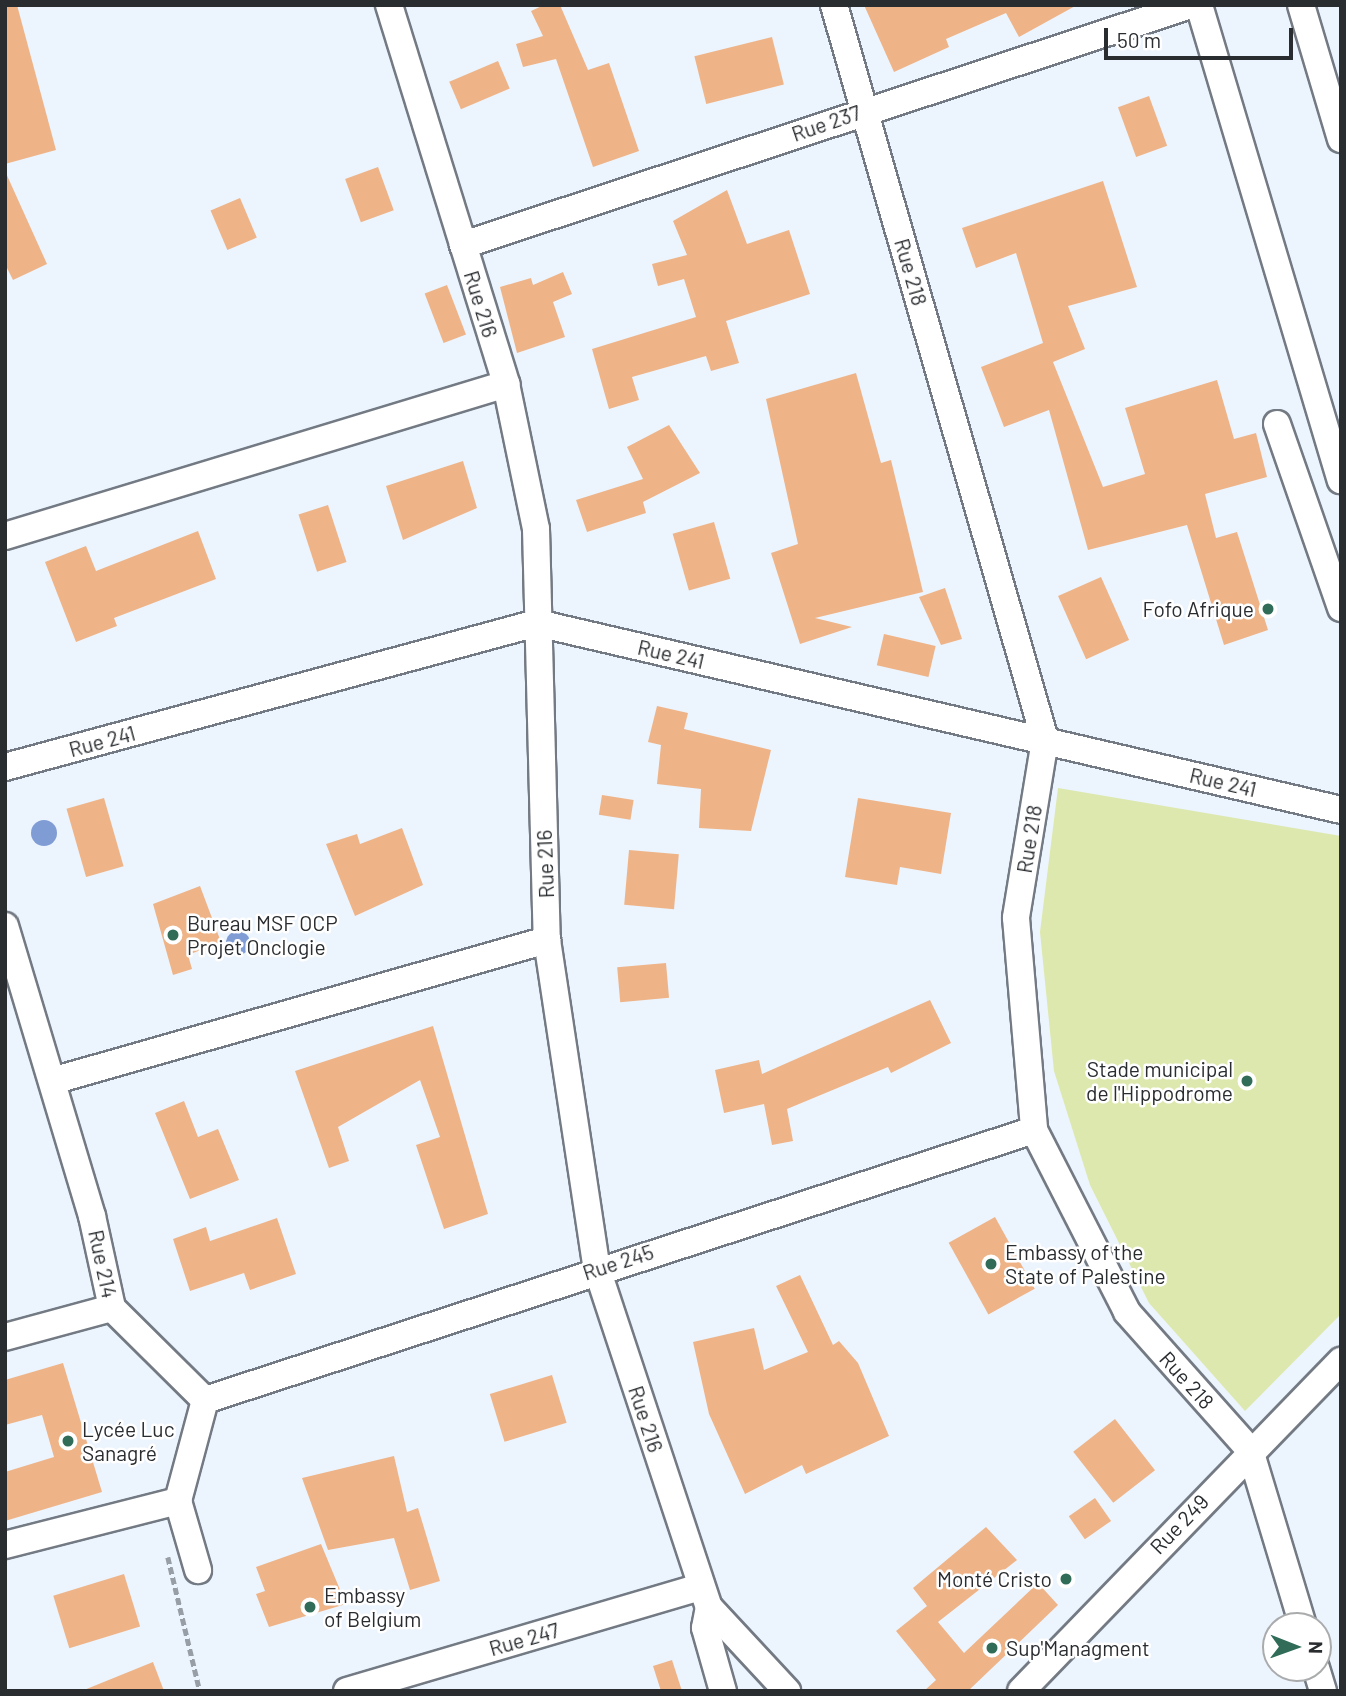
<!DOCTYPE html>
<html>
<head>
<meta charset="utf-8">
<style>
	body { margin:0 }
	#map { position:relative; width:1346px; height:1696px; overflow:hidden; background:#ecf4fe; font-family:Barlow,sans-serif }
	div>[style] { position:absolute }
	.green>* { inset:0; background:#dde8ae }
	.water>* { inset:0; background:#7f9cd4 }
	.round { border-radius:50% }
	.building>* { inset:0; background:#eeb488; transform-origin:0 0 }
	.path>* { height:4.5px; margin-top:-2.25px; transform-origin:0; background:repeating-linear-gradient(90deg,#989ea5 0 7px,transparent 0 10.5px) }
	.roads { filter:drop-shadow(2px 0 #737a83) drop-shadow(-2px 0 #737a83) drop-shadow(0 2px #737a83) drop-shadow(0 -2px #737a83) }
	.minor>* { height:26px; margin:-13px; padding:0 13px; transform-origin:13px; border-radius:13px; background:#fff }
	.dots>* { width:19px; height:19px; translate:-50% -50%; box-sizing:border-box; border:4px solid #fff; border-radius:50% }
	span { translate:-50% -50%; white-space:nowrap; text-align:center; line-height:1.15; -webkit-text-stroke:5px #fff; paint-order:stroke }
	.street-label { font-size:21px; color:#2a2d30 }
	.poi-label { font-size:21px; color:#2a2d30 }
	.right { translate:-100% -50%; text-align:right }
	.left { translate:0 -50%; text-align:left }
	.frame { position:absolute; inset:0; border:7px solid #2a2d30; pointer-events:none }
	.north { position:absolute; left:1262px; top:1612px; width:70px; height:70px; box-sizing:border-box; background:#fff; border:2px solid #aaabac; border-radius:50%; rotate:91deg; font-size:19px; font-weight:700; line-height:28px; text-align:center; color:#2a2d30 }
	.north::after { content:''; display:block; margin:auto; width:24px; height:32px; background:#306c57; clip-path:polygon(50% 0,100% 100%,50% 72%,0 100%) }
	.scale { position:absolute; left:1104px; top:28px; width:189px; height:32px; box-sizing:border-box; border:4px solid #2a2d30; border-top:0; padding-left:9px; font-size:21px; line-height:24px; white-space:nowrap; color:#2a2d30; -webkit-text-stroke:5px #fff; paint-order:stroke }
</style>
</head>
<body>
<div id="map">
	<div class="green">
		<i style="clip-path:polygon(1058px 788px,1341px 836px,1341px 1314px,1245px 1411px,1149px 1303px,1090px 1185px,1054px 1071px,1040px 932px)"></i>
	</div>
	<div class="water">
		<i class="round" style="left:31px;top:820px;width:26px;height:26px"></i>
		<i class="round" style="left:226px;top:931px;width:24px;height:24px"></i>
	</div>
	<div class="building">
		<i style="clip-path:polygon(5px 5px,17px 5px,56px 150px,5px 164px)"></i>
		<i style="clip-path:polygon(544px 5px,560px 5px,588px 70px,609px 63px,639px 151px,593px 167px,556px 59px,523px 67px,516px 44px,543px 36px,531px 11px)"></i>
		<i style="clip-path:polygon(864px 5px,1077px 5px,1019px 37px,1006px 13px,946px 39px,949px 47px,894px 72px)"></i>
		<i style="left:772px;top:37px;width:49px;height:80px;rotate:76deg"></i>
		<i style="left:498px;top:61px;width:30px;height:53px;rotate:67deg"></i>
		<i style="left:1149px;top:96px;width:53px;height:33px;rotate:70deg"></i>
		<i style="left:378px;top:167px;width:46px;height:35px;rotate:70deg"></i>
		<i style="clip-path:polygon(5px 171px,47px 264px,13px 280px,5px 264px)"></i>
		<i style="clip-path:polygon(1103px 181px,1137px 287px,1068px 306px,1085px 349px,1053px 362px,1103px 487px,1145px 474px,1125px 408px,1217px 380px,1234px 439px,1256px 433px,1267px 477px,1205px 494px,1216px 538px,1237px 532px,1268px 630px,1224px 645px,1187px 525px,1088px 550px,1049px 410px,1004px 427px,981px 367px,1043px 343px,1016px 253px,976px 268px,962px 228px)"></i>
		<i style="clip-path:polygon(727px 190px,747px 244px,789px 230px,810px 294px,726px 321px,739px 363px,711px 371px,706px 356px,632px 377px,639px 400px,609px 409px,592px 349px,696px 317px,684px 279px,658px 286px,652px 264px,687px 255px,673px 221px)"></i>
		<i style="left:240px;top:198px;width:43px;height:32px;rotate:67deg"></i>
		<i style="clip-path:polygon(563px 272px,572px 294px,553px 302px,565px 337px,517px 353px,500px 287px,531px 278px,533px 285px)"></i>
		<i style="left:447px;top:285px;width:53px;height:24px;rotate:69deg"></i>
		<i style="clip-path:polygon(856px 373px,881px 463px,891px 460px,923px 592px,815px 618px,852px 627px,800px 644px,771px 553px,798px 544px,766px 399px)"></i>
		<i style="clip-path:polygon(669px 425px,700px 473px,643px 502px,646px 513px,587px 532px,576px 500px,643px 479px,627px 447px)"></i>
		<i style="clip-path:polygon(463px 461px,477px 508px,403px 540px,386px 486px)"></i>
		<i style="left:328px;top:505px;width:60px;height:31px;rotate:72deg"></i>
		<i style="left:714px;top:522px;width:59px;height:43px;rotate:74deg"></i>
		<i style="clip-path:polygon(198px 531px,216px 579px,114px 618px,117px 626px,76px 642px,45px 562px,86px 546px,96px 571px)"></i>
		<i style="left:1101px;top:577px;width:69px;height:47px;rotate:66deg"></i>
		<i style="clip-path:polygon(945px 588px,962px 639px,941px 645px,919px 597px)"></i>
		<i style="left:884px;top:634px;width:53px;height:32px;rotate:13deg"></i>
		<i style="clip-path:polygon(657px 706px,688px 713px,684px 729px,771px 750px,751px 831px,699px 828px,701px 789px,657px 784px,661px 745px,648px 742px)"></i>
		<i style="left:602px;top:795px;width:32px;height:20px;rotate:9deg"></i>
		<i style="left:104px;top:798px;width:71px;height:39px;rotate:74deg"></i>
		<i style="clip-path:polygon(858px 798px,951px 813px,941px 874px,900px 867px,897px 885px,845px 877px)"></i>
		<i style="clip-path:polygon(402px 828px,423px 885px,355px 916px,326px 844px,357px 834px,360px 844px)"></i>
		<i style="left:629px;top:850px;width:50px;height:55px;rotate:5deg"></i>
		<i style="clip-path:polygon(200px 886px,221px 942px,188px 955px,192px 969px,173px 975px,153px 904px)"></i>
		<i style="left:666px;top:963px;width:35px;height:49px;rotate:85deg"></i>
		<i style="clip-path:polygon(930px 1000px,951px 1043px,891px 1073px,888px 1067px,787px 1109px,793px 1141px,772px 1145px,764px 1104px,724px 1113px,715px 1070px,759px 1060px,762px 1074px)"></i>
		<i style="clip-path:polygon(433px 1026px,488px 1214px,444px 1229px,416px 1145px,440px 1137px,420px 1080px,338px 1127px,349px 1161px,329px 1168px,295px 1071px)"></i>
		<i style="clip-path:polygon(184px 1101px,198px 1137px,218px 1129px,239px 1180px,190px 1199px,155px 1113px)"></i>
		<i style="left:995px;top:1217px;width:82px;height:53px;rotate:61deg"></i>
		<i style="clip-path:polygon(277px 1218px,296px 1274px,250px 1290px,244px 1273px,190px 1291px,173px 1239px,206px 1227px,210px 1241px)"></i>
		<i style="clip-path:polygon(800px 1275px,833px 1345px,839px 1341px,858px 1363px,889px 1436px,806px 1474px,802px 1465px,745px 1494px,709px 1414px,693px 1342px,754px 1328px,764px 1370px,808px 1352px,776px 1286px)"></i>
		<i style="clip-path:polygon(63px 1363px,102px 1492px,5px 1521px,5px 1472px,54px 1457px,42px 1415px,5px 1425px,5px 1380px)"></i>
		<i style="left:552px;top:1375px;width:50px;height:65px;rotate:73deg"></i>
		<i style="left:1115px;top:1419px;width:65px;height:53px;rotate:52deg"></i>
		<i style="clip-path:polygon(394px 1456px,407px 1512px,418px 1508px,440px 1581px,410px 1590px,394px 1538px,328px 1550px,302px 1478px)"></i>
		<i style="left:1095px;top:1498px;width:28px;height:32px;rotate:55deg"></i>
		<i style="clip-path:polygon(986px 1527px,1017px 1560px,938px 1622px,964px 1653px,1038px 1583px,1058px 1605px,968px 1691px,924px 1691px,936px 1680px,896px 1631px,927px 1606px,913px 1588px)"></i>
		<i style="clip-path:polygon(321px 1544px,346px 1604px,269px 1627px,256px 1594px,265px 1591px,256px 1567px)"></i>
		<i style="left:124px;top:1574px;width:55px;height:74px;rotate:73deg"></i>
		<i style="clip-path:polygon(672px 1660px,682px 1691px,661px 1691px,653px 1666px)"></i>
		<i style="clip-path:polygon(153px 1662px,164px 1691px,84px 1691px,84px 1690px)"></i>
	</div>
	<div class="path">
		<i style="left:168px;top:1557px;width:138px;rotate:76.6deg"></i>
	</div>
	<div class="roads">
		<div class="minor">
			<i style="left:389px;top:5px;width:397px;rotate:72.8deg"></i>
			<i style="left:506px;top:384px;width:148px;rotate:78.3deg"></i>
			<i style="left:536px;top:529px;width:411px;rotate:88.5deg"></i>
			<i style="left:547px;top:940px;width:333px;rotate:81.4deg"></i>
			<i style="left:597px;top:1269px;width:356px;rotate:71.7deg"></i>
			<i style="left:709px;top:1607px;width:115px;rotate:47.1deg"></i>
			<i style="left:834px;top:5px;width:765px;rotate:73.98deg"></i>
			<i style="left:1045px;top:740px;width:180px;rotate:99.3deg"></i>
			<i style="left:1016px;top:918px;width:213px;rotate:85.1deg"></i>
			<i style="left:1034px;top:1130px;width:204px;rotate:62.9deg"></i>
			<i style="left:1127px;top:1312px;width:185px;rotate:48.3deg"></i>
			<i style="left:1250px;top:1450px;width:184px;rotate:73.2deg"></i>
			<i style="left:1199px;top:5px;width:496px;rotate:73.4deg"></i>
			<i style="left:1301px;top:5px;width:140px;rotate:73.4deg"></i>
			<i style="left:463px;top:245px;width:767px;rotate:-18.25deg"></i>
			<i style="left:1277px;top:424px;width:195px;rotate:70.8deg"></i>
			<i style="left:5px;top:536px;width:524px;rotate:-16.88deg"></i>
			<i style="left:5px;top:767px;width:551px;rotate:-15.15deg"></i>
			<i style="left:537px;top:623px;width:825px;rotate:13.09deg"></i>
			<i style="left:5px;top:926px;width:303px;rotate:73.3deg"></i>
			<i style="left:92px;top:1216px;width:94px;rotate:77.7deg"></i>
			<i style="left:112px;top:1308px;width:131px;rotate:44.7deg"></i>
			<i style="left:205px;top:1400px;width:105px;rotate:105deg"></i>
			<i style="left:178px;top:1501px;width:72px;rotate:73.8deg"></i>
			<i style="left:52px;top:1081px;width:515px;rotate:-15.9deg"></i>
			<i style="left:5px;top:1337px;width:111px;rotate:-15.2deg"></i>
			<i style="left:205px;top:1400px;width:872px;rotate:-18.04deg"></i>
			<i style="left:5px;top:1545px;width:179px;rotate:-14.3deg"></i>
			<i style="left:709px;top:1607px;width:21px;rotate:101deg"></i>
			<i style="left:705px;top:1628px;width:66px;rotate:74.1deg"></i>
			<i style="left:1316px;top:1668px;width:24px;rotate:73deg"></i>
			<i style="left:347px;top:1691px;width:369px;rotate:-16.4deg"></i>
			<i style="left:1021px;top:1691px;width:460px;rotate:-45.9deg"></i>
		</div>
	</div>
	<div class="dots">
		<i style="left:1268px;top:609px;background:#306c57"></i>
		<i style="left:173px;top:935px;background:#306c57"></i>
		<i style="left:1247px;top:1081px;background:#306c57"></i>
		<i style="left:991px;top:1264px;background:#306c57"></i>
		<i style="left:68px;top:1441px;background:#306c57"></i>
		<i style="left:1066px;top:1579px;background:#306c57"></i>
		<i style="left:310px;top:1607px;background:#306c57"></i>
		<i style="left:992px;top:1648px;background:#306c57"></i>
	</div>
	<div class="street-label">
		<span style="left:826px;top:123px;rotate:-19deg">Rue 237</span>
		<span style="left:911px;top:272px;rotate:74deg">Rue 218</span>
		<span style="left:481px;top:304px;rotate:73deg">Rue 216</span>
		<span style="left:671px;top:654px;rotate:13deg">Rue 241</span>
		<span style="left:102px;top:741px;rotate:-15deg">Rue 241</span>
		<span style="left:1223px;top:782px;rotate:13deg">Rue 241</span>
		<span style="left:1029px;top:839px;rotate:-81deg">Rue 218</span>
		<span style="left:545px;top:864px;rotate:-92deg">Rue 216</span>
		<span style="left:618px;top:1262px;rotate:-18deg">Rue 245</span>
		<span style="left:103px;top:1264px;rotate:78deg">Rue 214</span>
		<span style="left:1187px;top:1380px;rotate:48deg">Rue 218</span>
		<span style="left:646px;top:1419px;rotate:72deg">Rue 216</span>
		<span style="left:1179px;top:1524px;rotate:-46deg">Rue 249</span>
		<span style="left:524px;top:1639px;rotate:-16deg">Rue 247</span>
	</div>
	<div class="poi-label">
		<span class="right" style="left:1254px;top:609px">Fofo Afrique</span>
		<span class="left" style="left:187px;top:935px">Bureau MSF OCP<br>Projet Onclogie</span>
		<span class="right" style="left:1233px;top:1081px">Stade municipal<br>de l'Hippodrome</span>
		<span class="left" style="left:1005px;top:1264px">Embassy of the<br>State of Palestine</span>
		<span class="left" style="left:82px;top:1441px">Lycée Luc<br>Sanagré</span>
		<span class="right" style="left:1052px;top:1579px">Monté Cristo</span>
		<span class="left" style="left:324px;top:1607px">Embassy<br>of Belgium</span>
		<span class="left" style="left:1006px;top:1648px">Sup'Managment</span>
	</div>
	<div class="frame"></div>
	<div class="north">N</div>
	<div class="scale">50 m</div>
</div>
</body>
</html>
